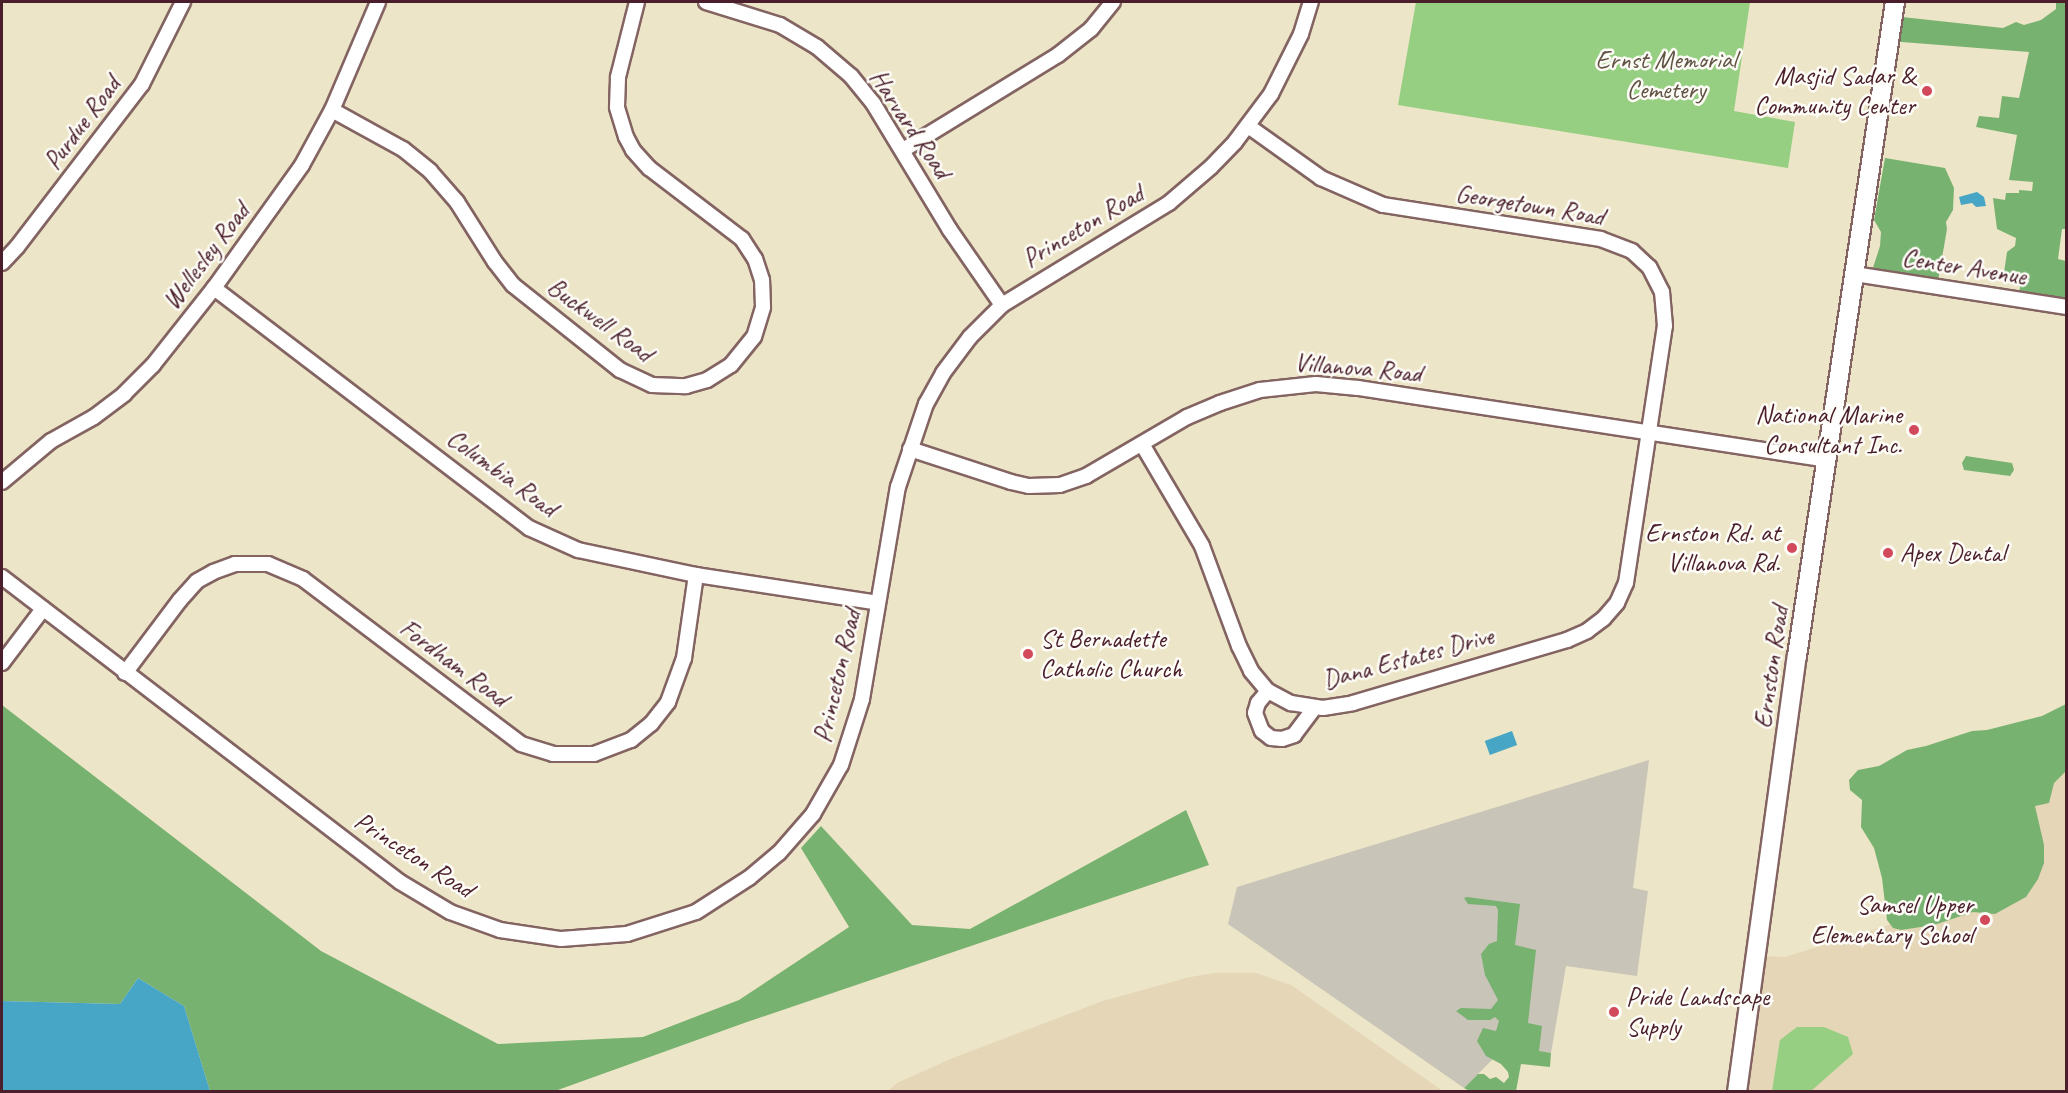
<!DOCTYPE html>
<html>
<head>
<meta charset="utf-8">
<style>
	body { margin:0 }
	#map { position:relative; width:2068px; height:1093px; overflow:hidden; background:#ede5c7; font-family:Caveat,sans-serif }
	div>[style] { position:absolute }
	.built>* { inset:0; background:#e4d6b7 }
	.industrial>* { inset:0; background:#c8c4b8 }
	.green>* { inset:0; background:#96cf82 }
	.forest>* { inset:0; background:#78b270 }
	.water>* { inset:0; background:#47a6c6; transform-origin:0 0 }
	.roads { filter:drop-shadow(2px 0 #836462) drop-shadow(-2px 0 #836462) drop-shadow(0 2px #836462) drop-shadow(0 -2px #836462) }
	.minor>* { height:14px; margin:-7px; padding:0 7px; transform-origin:7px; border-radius:7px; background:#fff }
	.tertiary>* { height:18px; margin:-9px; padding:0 9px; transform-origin:9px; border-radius:9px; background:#fff }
	.dots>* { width:16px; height:16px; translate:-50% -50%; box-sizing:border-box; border:3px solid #fdfcf7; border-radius:50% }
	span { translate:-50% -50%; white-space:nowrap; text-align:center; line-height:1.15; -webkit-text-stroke:5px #fdfcf7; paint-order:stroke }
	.park-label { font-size:26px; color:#615445 }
	.poi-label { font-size:26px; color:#4a1f2b }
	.right { translate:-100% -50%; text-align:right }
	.left { translate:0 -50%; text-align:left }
	.street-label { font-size:26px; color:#4a1f2b }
	.frame { position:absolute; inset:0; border:3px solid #4a1f2b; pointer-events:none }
</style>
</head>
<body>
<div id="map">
	<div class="built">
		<i style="clip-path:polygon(2066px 729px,2066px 1091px,1737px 1092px,1755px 956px,1785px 957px,2018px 885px,2030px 788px)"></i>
		<i style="clip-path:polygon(1215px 973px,1256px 973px,1291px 985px,1443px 1091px,888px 1091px,897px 1083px,953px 1058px,1103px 1001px,1190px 977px)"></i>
	</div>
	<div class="industrial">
		<i style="clip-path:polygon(1649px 760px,1633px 888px,1648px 891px,1637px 976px,1566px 966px,1551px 1053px,1505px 1047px,1464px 1088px,1228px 924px,1237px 887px)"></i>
	</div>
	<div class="green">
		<i style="clip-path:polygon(1416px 2px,1750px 2px,1734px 111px,1795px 122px,1788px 168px,1398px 105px)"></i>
		<i style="clip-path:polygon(1824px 1027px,1848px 1037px,1853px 1054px,1811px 1091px,1772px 1091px,1780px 1040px,1797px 1027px)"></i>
	</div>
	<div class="forest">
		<i style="clip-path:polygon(2056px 2px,2066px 2px,2066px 229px,2062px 229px,2058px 259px,2066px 261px,2066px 307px,2018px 300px,2020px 287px,2014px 275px,2004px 273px,2007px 252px,2015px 246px,2016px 238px,1997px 229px,1993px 198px,2005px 200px,2006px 193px,2019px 193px,2019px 190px,2032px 191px,2033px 182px,2009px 180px,2017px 135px,1976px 127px,1979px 116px,1999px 118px,2002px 96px,2019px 98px,2029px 52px,1889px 41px,1893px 16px,2003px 28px,2016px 22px,2024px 25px,2041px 20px,2056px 9px)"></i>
		<i style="clip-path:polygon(1885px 158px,1945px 168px,1954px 188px,1953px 210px,1946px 222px,1947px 229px,1937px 287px,1870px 277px,1880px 246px,1881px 232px,1874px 220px)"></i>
		<i style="clip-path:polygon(1966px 456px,2012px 463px,2014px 470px,2010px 476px,1964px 470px,1962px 463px)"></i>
		<i style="clip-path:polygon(2066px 704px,2066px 771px,2054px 783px,2049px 803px,2035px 806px,2044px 845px,2044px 863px,2038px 879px,2026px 897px,1995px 914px,1973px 912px,1934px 925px,1901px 930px,1893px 928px,1887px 920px,1882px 878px,1874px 848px,1861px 827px,1862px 800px,1850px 790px,1849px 780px,1858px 770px,1879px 766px,1907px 750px,1926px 746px,1972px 731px,1987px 730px,2042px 716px)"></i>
		<i style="clip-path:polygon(2px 705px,321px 951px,498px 1044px,643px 1037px,739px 1000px,849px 927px,801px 848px,821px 826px,912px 925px,970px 929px,1186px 810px,1209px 865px,747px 1022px,555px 1091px,210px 1091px,184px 1006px,138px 978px,120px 1004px,2px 1001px)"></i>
		<i style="clip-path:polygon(1467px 897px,1520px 904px,1515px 945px,1536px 950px,1528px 1023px,1542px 1026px,1539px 1051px,1551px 1053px,1550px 1067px,1521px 1064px,1516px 1091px,1469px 1091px,1464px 1088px,1478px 1074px,1484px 1074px,1490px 1079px,1496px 1077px,1504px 1083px,1509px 1077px,1508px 1072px,1501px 1064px,1486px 1056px,1477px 1041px,1483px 1028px,1496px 1031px,1499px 1021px,1495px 1017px,1490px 1020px,1468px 1020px,1456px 1011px,1461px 1008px,1491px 1009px,1498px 1000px,1485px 975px,1481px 954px,1489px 944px,1497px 941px,1498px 910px,1496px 906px,1468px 904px,1464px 898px)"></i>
	</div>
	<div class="water">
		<i style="clip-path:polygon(1977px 192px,1984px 197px,1986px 206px,1976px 207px,1972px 203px,1961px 205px,1959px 197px)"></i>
		<i style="left:1512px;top:731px;width:15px;height:29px;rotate:70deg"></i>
		<i style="clip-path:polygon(138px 978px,184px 1006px,210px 1091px,2px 1091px,2px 1001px,120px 1004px)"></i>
	</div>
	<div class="roads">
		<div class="minor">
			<i style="left:706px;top:2px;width:77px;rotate:17.3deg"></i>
			<i style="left:780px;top:25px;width:43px;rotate:30.7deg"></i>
			<i style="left:817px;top:47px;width:45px;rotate:40.5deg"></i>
			<i style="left:851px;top:76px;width:35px;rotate:51deg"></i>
			<i style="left:873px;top:103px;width:149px;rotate:58.8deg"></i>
			<i style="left:950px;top:230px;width:91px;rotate:55.3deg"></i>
			<i style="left:332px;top:110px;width:81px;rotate:28.8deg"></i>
			<i style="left:403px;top:149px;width:35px;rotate:39deg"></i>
			<i style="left:430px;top:171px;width:41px;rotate:48.9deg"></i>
			<i style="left:457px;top:202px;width:71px;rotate:57.7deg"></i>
			<i style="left:495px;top:262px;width:29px;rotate:52deg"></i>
			<i style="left:513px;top:285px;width:137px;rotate:38.5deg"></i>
			<i style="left:620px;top:370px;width:35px;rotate:25deg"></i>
			<i style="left:652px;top:385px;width:34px;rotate:2deg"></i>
			<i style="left:686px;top:386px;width:22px;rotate:-16deg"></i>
			<i style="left:707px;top:380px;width:28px;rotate:-32deg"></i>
			<i style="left:731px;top:365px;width:36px;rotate:-51deg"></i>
			<i style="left:754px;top:337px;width:31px;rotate:-73deg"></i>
			<i style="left:763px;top:307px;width:27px;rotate:-92deg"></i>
			<i style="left:762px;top:280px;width:22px;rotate:-108deg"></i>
			<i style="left:755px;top:259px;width:24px;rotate:-123deg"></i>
			<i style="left:742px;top:239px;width:117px;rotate:-142.6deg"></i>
			<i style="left:649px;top:168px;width:24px;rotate:-132deg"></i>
			<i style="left:633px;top:150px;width:15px;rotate:-118deg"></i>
			<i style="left:626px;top:137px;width:31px;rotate:-107deg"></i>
			<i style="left:617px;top:107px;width:30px;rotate:-88deg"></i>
			<i style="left:618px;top:77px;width:77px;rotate:-75.8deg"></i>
			<i style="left:903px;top:150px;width:182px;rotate:-31.5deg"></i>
			<i style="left:1058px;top:55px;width:42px;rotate:-38.2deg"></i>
			<i style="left:1091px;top:29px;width:35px;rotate:-51deg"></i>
			<i style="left:2px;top:263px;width:22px;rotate:-47deg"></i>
			<i style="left:17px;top:247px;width:205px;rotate:-52.5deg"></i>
			<i style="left:142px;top:84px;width:92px;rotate:-63.4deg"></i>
			<i style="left:1854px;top:274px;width:215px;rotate:8.8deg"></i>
			<i style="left:214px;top:288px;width:396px;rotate:37.3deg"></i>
			<i style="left:529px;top:528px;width:54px;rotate:24.2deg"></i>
			<i style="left:578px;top:550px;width:121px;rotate:12deg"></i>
			<i style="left:696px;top:575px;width:184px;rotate:8.7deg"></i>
			<i style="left:1142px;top:444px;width:118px;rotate:59.5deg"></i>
			<i style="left:1202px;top:546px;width:107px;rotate:69.7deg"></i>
			<i style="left:1239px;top:646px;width:28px;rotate:64deg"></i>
			<i style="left:1251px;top:671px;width:26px;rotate:50deg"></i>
			<i style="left:1268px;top:691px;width:26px;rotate:28deg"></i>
			<i style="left:1291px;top:703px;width:32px;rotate:9deg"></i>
			<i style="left:1323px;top:708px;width:30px;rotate:-9deg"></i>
			<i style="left:1353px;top:703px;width:223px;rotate:-16.4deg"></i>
			<i style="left:1567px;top:640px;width:22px;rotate:-24deg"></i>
			<i style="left:1587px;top:631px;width:21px;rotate:-37deg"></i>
			<i style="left:1604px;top:618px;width:20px;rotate:-49deg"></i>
			<i style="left:1617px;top:603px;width:22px;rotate:-66deg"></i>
			<i style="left:1626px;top:583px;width:260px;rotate:-81.4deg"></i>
			<i style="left:1665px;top:326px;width:34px;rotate:-95deg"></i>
			<i style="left:1662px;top:292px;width:28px;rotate:-117deg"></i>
			<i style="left:1649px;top:267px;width:23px;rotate:-137deg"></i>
			<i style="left:1632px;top:251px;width:33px;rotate:-159deg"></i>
			<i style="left:1601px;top:239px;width:221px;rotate:-171.1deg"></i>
			<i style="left:1383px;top:205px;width:68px;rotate:-156.5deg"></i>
			<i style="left:1321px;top:178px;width:90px;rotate:-144.5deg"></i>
			<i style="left:910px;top:449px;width:106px;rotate:18.1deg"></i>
			<i style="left:1011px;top:482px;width:18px;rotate:13deg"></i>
			<i style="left:1029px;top:486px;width:31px;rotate:-2deg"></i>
			<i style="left:1060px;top:485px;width:28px;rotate:-19deg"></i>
			<i style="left:1086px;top:476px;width:117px;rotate:-30.3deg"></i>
			<i style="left:1187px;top:417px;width:36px;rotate:-23deg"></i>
			<i style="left:1220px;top:403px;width:42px;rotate:-18deg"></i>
			<i style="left:1260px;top:390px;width:56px;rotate:-6.1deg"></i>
			<i style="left:1316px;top:384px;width:42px;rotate:5.4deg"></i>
			<i style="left:1358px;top:388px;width:474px;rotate:8.7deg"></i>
			<i style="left:2px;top:482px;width:64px;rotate:-39.9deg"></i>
			<i style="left:51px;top:441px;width:49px;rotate:-29.2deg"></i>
			<i style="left:94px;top:417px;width:38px;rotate:-37deg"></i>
			<i style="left:124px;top:394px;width:41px;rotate:-45deg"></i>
			<i style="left:153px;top:365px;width:98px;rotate:-51.6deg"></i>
			<i style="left:214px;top:288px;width:151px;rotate:-54.4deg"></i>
			<i style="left:302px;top:165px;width:63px;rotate:-61.4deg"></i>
			<i style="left:332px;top:110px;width:117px;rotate:-66.9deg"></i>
			<i style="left:2px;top:577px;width:501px;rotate:37.46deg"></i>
			<i style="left:400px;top:882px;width:58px;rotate:31deg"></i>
			<i style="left:450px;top:912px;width:53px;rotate:19.8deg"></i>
			<i style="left:500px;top:930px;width:62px;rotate:8.4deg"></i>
			<i style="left:561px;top:939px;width:66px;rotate:-4.3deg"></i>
			<i style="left:627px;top:934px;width:72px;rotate:-17.7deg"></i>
			<i style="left:696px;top:912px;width:63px;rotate:-32.7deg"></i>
			<i style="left:749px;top:878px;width:39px;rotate:-40deg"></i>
			<i style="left:779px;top:853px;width:52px;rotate:-48.9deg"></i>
			<i style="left:813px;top:814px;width:56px;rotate:-60.3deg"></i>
			<i style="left:841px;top:765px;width:69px;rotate:-72.3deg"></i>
			<i style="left:862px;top:699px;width:215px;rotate:-80.4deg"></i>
			<i style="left:898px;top:487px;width:88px;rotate:-71.4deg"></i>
			<i style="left:926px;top:404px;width:35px;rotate:-61deg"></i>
			<i style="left:943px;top:373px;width:45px;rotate:-53.1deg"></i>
			<i style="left:970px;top:337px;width:45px;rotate:-45deg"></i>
			<i style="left:1002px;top:305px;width:196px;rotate:-31.4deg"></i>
			<i style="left:1169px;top:203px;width:55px;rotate:-40.6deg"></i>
			<i style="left:1211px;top:167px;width:35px;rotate:-46deg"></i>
			<i style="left:1235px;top:142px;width:60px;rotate:-53.1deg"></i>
			<i style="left:1271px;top:94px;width:67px;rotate:-63.4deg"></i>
			<i style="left:1301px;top:34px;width:34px;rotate:-73deg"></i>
			<i style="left:2px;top:663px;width:68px;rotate:-52.8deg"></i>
			<i style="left:125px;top:673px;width:91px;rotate:-53deg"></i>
			<i style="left:180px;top:600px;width:25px;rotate:-48deg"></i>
			<i style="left:197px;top:581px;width:18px;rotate:-29deg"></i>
			<i style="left:213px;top:572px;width:23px;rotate:-20deg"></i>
			<i style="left:235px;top:564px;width:33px"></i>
			<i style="left:268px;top:564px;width:38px;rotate:23deg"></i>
			<i style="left:303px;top:579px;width:273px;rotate:37.1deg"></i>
			<i style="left:521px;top:744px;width:34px;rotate:17deg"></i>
			<i style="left:553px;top:754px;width:41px"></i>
			<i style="left:594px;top:754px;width:40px;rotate:-21deg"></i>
			<i style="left:631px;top:740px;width:26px;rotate:-39deg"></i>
			<i style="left:651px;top:724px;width:28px;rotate:-52deg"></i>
			<i style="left:668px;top:702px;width:47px;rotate:-70deg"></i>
			<i style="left:684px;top:658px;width:84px;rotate:-81.8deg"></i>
			<i style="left:1268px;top:691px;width:16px;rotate:130deg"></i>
			<i style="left:1258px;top:703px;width:10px;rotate:107deg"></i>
			<i style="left:1255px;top:713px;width:19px;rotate:69deg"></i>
			<i style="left:1262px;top:731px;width:11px;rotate:38deg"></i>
			<i style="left:1271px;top:738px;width:11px;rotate:5deg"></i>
			<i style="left:1282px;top:739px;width:13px;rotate:-18deg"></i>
			<i style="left:1294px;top:735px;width:35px;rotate:-53deg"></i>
		</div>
		<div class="tertiary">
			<i style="left:1737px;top:1092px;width:440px;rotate:-82.2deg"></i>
			<i style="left:1797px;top:656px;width:661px;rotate:-81.48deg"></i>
		</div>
	</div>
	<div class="dots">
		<i style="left:1927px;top:91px;background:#d1495b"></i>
		<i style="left:1914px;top:430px;background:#d1495b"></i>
		<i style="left:1792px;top:548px;background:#d1495b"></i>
		<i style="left:1888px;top:553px;background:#d1495b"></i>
		<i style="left:1028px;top:654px;background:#d1495b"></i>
		<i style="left:1985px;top:920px;background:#d1495b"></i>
		<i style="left:1614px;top:1012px;background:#d1495b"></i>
	</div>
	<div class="park-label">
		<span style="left:1666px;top:75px">Ernst Memorial<br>Cemetery</span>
	</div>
	<div class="poi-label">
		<span class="right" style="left:1915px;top:91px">Masjid Sadar &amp;<br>Community Center</span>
		<span class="right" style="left:1902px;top:430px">National Marine<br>Consultant Inc.</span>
		<span class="right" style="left:1780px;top:548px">Ernston Rd. at<br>Villanova Rd.</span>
		<span class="left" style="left:1900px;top:553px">Apex Dental</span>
		<span class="left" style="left:1040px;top:654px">St Bernadette<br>Catholic Church</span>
		<span class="right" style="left:1973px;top:920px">Samsel Upper<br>Elementary School</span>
		<span class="left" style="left:1626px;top:1012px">Pride Landscape<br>Supply</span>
	</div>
	<div class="street-label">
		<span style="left:82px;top:123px;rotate:-53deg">Purdue Road</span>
		<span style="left:910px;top:124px;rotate:56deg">Harvard Road</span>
		<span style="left:1530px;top:205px;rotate:9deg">Georgetown Road</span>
		<span style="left:1083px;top:226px;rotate:-31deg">Princeton Road</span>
		<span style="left:206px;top:256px;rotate:-53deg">Wellesley Road</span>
		<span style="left:1964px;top:267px;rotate:9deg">Center Avenue</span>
		<span style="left:600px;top:320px;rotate:36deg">Buckwell Road</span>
		<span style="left:1358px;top:368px;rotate:5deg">Villanova Road</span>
		<span style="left:502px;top:473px;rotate:36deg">Columbia Road</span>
		<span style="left:1408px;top:658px;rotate:-15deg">Dana Estates Drive</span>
		<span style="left:454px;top:663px;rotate:37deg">Fordham Road</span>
		<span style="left:1771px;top:667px;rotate:-82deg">Ernston Road</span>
		<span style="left:837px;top:676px;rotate:-77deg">Princeton Road</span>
		<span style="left:414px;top:855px;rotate:33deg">Princeton Road</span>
	</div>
	<div class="frame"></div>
</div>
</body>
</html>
